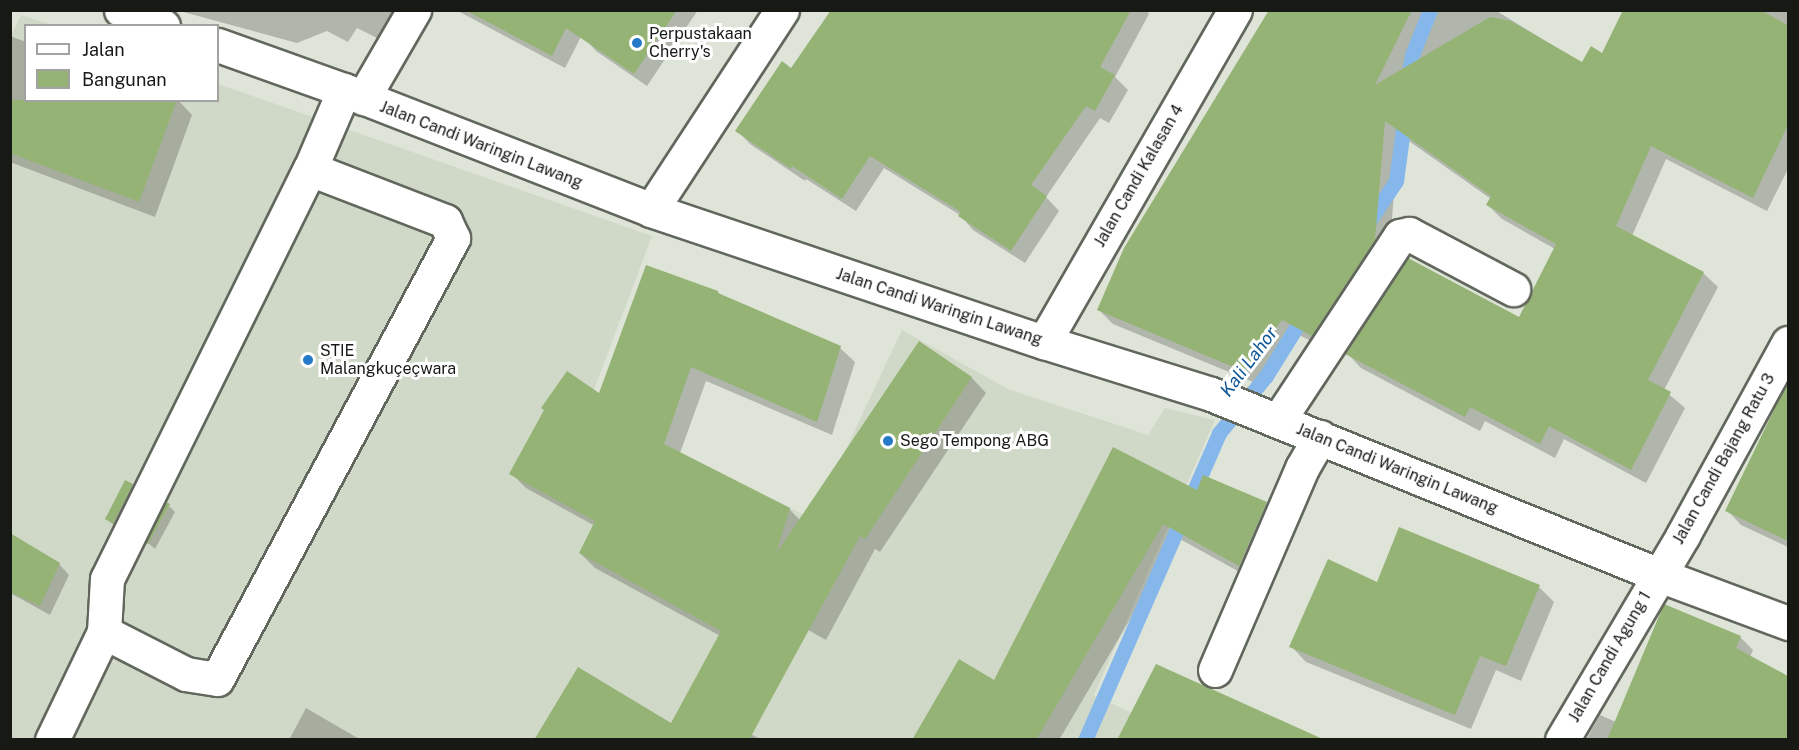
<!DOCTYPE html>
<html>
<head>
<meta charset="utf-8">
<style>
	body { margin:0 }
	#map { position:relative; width:1799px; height:750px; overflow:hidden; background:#dee4d8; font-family:"Public Sans",sans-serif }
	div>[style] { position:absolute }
	.built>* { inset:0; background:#d0d9c7 }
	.shadow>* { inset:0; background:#0003 }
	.stream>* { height:15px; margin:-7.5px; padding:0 7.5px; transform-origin:7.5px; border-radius:7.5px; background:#86b7eb }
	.building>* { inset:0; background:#95b374; transform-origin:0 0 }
	.roads { filter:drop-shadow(2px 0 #61675c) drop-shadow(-2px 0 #61675c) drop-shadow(0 2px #61675c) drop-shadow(0 -2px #61675c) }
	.minor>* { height:33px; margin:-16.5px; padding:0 16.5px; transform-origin:16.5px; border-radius:16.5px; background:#fff }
	.dots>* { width:16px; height:16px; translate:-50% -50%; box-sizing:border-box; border:3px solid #fff; border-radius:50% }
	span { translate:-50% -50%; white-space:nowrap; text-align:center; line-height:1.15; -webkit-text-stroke:6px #fff; paint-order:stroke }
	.poi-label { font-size:16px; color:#171915 }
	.left { translate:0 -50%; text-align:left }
	.street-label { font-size:16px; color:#171915 }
	.water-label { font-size:18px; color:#0c5594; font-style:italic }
	.frame { position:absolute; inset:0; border:12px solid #171915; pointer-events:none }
	.legend { position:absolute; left:24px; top:24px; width:195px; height:78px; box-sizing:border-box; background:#fff; border:2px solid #a2a3a1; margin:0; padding:8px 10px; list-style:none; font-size:18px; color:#171915 }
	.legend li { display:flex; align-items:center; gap:12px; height:30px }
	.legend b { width:30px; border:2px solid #a2a3a1 }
</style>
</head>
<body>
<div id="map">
	<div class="built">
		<i style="clip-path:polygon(21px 15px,52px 25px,26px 26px,26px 100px,218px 100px,218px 84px,652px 236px,587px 408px,813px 519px,902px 330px,1008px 389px,1148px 435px,1165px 408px,1215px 420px,1094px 695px,1186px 739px,11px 739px,10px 37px)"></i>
	</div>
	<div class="shadow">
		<i style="clip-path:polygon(176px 10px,400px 10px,383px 41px,357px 28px,348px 42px,327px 31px,297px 43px)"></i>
		<i style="clip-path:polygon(456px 10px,572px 10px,587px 25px,565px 68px)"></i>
		<i style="clip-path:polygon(602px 10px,698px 10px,647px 86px,596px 51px,584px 38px)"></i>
		<i style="clip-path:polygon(833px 10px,1146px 10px,1149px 14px,1115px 77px,1128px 90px,1109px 123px,1100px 118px,1046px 197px,1059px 211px,1025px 263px,973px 230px,960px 215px,884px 168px,856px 211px,806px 179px,805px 181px,750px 144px,737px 130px,792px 70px)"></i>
		<i style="clip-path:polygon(1271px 10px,1495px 10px,1583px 64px,1603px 55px,1625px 10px,1788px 10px,1788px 169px,1767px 211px,1666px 159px,1632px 236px,1703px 273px,1718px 287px,1664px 390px,1685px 408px,1646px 483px,1564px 439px,1555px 458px,1485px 421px,1480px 431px,1361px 368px,1347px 353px,1520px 319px,1555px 249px,1502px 219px,1488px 205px,1491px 199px,1399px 134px,1389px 255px,1327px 349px,1297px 334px,1258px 384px,1113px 324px,1098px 309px)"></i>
		<i style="clip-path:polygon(10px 36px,26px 42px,26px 100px,178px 100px,192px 115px,155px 217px,10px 162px)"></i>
		<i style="clip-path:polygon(718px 292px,722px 297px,840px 348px,855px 362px,832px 435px,706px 381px,680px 453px,789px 509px,801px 521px,920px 343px,972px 378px,986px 393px,880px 552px,875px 549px,826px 640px,749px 597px,724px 638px,595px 568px,580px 553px,595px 526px,526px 488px,511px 473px)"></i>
		<i style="clip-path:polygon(1788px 384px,1788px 547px,1741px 525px,1727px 510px)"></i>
		<i style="clip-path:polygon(1114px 449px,1198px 492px,1266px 504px,1281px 518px,1254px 580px,1178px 538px,1059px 740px,914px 740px,995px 682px)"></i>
		<i style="clip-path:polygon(132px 485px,139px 492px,120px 530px,105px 518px)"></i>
		<i style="clip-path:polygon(169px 506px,175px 512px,155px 549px,148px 543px)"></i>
		<i style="clip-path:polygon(10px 535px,59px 564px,69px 575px,50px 615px,10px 593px)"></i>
		<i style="clip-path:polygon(1377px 584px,1539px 587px,1554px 602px,1521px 681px,1496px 670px,1471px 729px,1306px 662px,1291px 646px)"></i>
		<i style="clip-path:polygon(1740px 637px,1753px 650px,1750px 657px,1788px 678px,1788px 740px,1586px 740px,1600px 715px,1616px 722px)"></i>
		<i style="clip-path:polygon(306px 708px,361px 740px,289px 740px)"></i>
		<i style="clip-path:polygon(726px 721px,762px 740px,717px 740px)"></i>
	</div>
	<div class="stream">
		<i style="left:1407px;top:84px;width:29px;rotate:-80deg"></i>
		<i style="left:1412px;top:55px;width:48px;rotate:-68.2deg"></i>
		<i style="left:1367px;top:224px;width:52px;rotate:-56deg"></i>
		<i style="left:1396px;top:181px;width:68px;rotate:-82.3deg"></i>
		<i style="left:1085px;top:740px;width:335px;rotate:-66.4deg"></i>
		<i style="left:1219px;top:433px;width:74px;rotate:-50.5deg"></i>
		<i style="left:1266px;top:376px;width:78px;rotate:-58.2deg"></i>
	</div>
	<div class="building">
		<i style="clip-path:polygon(465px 10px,677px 10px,634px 74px,566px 28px,552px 56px)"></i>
		<i style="clip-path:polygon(831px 10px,1131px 10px,1100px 67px,1115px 75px,1095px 111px,1086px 106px,1031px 185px,1047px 196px,1011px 251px,958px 216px,961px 212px,870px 156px,842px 199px,792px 166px,791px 169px,735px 131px,782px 61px,791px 68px)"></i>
		<i style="clip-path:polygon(1269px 10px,1412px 10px,1375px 85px,1490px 17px,1511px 21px,1582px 62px,1591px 46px,1602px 53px,1623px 10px,1760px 10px,1788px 25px,1788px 125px,1753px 198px,1651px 146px,1616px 226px,1704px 272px,1648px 380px,1671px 392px,1631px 470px,1549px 426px,1540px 444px,1470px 407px,1465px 417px,1345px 354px,1408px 258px,1519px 317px,1556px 244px,1486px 205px,1491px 196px,1385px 121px,1375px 240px,1312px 336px,1282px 320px,1243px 371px,1097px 310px,1124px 248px)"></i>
		<i style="clip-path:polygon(10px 100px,177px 100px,139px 202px,10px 153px)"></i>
		<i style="clip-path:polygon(646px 265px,718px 291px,718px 293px,841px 346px,817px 422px,691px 367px,664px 444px,790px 508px,776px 554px,919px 341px,972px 377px,865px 539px,860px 536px,749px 740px,534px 740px,578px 667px,671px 723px,721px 631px,579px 553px,595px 521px,509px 474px,544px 410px,541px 408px,567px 371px,599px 393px)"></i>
		<i style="clip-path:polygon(1788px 381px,1788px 541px,1725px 511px)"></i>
		<i style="clip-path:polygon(1113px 447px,1197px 490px,1203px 475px,1267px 502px,1239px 566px,1163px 524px,1036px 740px,912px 740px,959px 659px,994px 680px)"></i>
		<i style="left:125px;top:480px;width:9px;height:44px;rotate:27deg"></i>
		<i style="clip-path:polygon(166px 502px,170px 504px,148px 544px,146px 543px)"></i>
		<i style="clip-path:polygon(1399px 527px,1540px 585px,1506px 666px,1480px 656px,1455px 715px,1289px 647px,1328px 559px,1377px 582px)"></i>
		<i style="clip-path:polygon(10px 533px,60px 563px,40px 606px,10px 592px)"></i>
		<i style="clip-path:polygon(1664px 604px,1741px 636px,1736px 648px,1788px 676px,1788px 740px,1607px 740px)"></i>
		<i style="clip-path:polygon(1156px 664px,1207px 687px,1325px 740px,1117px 740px)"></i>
	</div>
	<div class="roads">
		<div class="minor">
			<i style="left:121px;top:10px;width:45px;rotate:20.9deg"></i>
			<i style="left:218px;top:45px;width:134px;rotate:19.7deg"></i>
			<i style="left:344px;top:90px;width:330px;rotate:21.3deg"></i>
			<i style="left:651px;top:210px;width:415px;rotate:18.6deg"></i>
			<i style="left:1044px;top:342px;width:175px;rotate:17.3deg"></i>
			<i style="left:1211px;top:394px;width:483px;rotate:22deg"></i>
			<i style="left:1659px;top:575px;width:138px;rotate:20.4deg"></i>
			<i style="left:363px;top:98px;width:102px;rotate:-59.9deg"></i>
			<i style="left:310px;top:169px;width:145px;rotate:21.1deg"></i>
			<i style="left:445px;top:221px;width:19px;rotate:65deg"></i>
			<i style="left:453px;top:238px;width:500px;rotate:118.15deg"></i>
			<i style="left:217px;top:679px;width:31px;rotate:-171deg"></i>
			<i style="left:186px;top:674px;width:92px;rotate:-152.9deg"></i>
			<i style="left:104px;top:632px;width:53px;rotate:-86.8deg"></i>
			<i style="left:107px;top:579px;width:458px;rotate:-63.7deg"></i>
			<i style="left:310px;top:169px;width:86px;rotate:-66.7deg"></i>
			<i style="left:651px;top:210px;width:239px;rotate:-56.8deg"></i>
			<i style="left:1044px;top:342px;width:383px;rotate:-60.1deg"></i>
			<i style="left:1278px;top:421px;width:222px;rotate:-56.6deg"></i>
			<i style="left:1400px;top:236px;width:9px;rotate:-13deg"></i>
			<i style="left:1409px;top:234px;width:118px;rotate:27.9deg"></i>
			<i style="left:1215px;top:670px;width:220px;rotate:-66.7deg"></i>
			<i style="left:1302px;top:468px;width:36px;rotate:-60deg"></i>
			<i style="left:52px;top:740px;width:120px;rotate:-64.3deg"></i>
			<i style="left:1562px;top:740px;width:238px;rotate:-59.4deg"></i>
			<i style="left:1683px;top:535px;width:219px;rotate:-61.3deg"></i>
		</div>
	</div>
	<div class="dots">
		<i style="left:637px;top:43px;background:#2579c8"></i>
		<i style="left:308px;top:360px;background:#2579c8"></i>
		<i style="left:888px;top:441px;background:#2579c8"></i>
	</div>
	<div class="poi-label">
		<span class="left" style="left:649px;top:43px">Perpustakaan<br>Cherry's</span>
		<span class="left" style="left:320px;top:360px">STIE<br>Malangkuçeçwara</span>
		<span class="left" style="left:900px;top:441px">Sego Tempong ABG</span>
	</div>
	<div class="street-label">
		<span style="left:481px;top:145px;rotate:21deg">Jalan Candi Waringin Lawang</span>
		<span style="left:1139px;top:176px;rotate:-60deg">Jalan Candi Kalasan 4</span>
		<span style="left:939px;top:307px;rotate:18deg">Jalan Candi Waringin Lawang</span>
		<span style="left:1724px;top:459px;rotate:-61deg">Jalan Candi Bajang Ratu 3</span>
		<span style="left:1397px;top:469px;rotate:22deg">Jalan Candi Waringin Lawang</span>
		<span style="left:1610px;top:657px;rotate:-60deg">Jalan Candi Agung 1</span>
	</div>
	<div class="water-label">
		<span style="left:1249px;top:362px;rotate:-53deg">Kali Lahor</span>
	</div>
	<div class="frame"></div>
	<ul class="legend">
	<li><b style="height:8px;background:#fff"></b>Jalan</li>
	<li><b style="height:16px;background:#95b374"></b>Bangunan</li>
	</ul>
</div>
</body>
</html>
